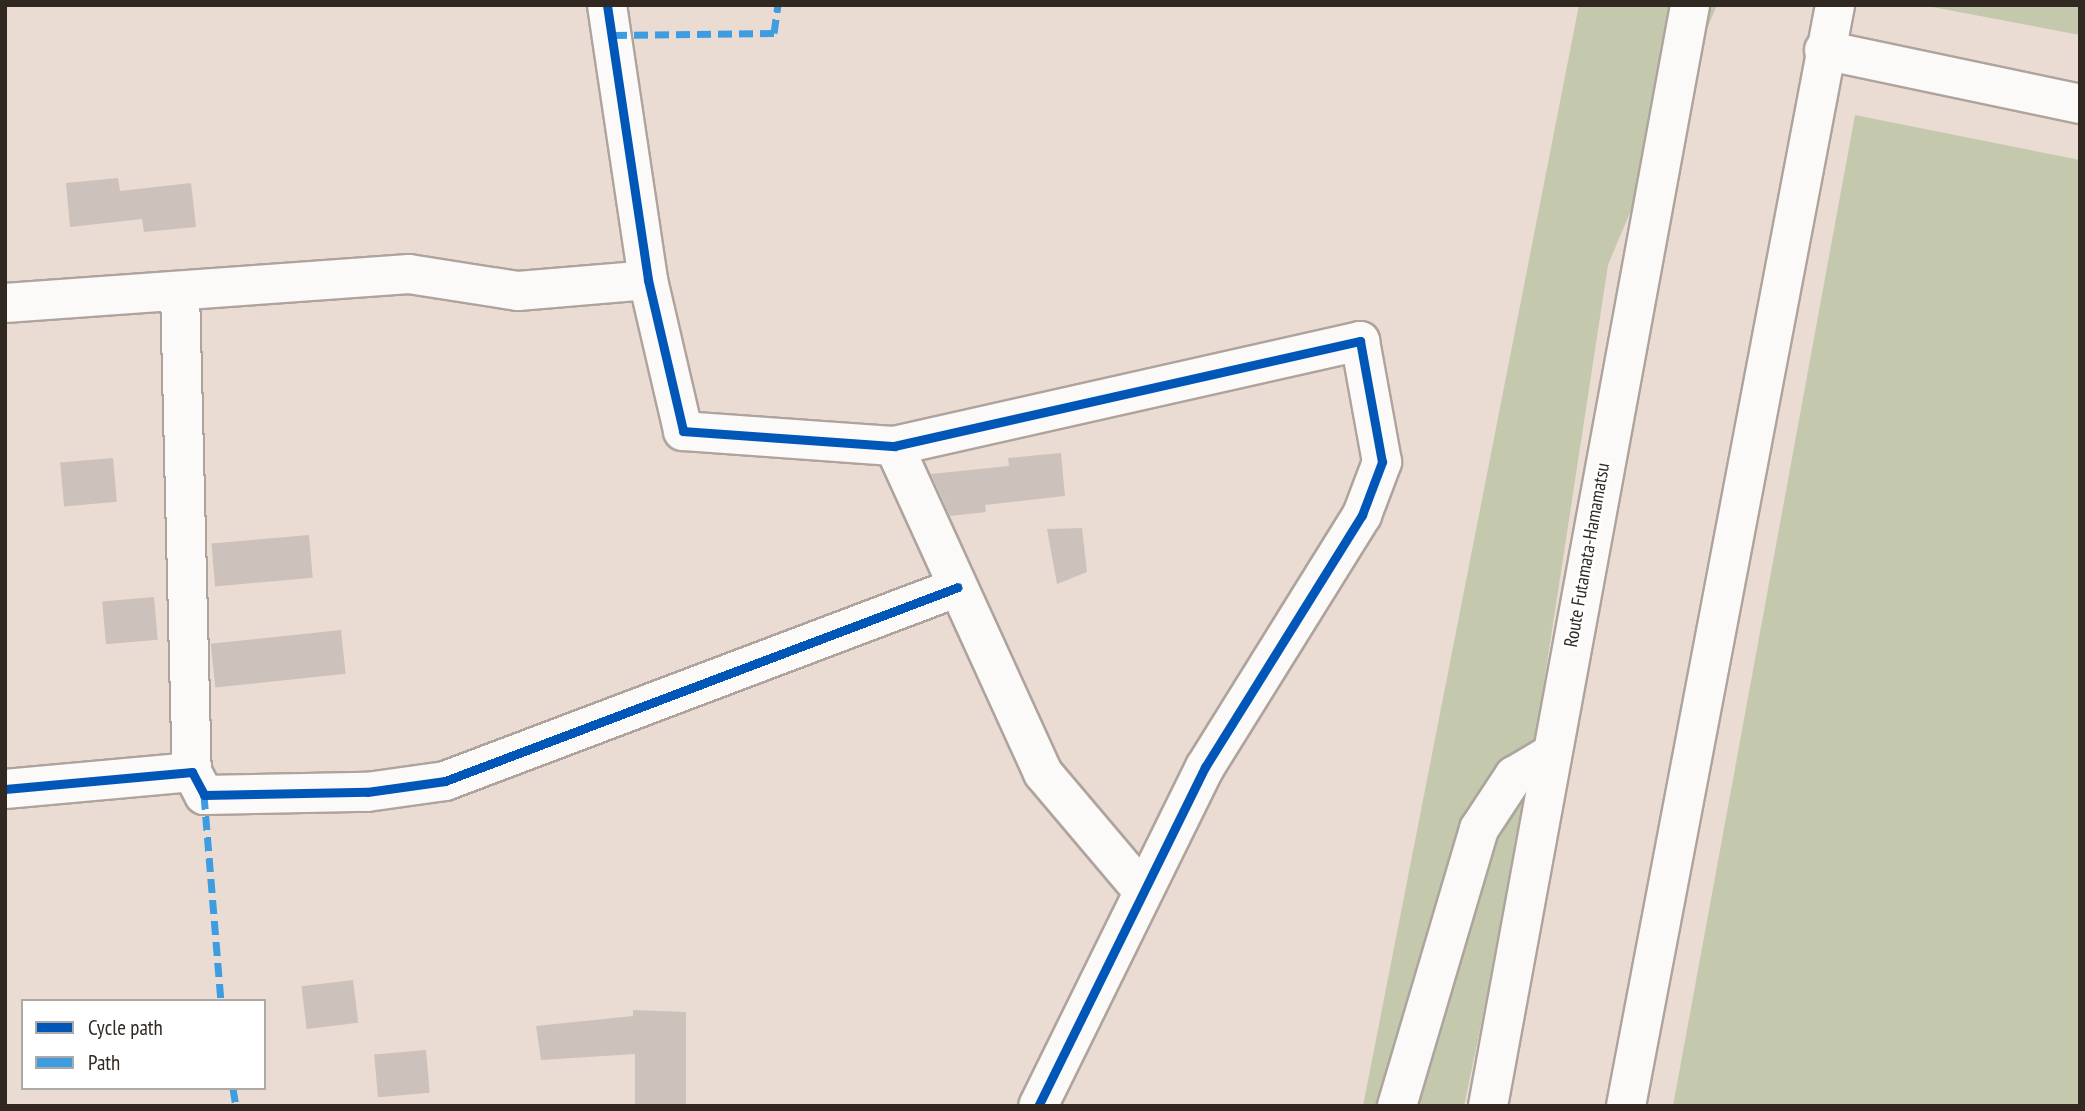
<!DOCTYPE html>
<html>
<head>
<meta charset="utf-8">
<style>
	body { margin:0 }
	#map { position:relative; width:2085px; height:1111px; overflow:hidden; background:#eadcd3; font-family:"PT Sans Narrow",sans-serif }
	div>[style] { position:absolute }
	.green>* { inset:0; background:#c4c8ac }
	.building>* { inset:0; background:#cdc1bb; transform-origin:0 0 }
	.roads { filter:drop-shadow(2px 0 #aea49d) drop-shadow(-2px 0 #aea49d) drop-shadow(0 2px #aea49d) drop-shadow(0 -2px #aea49d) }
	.minor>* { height:38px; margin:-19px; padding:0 19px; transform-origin:19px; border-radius:19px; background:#fcfaf8 }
	.major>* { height:38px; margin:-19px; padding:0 19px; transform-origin:19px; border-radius:19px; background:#fcfaf8 }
	.quiet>* { height:7px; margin-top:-3.5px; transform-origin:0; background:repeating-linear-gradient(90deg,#3e9ce0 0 14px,transparent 0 21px) }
	.cycleway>* { height:9px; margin:-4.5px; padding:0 4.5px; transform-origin:4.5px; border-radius:4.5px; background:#0057b8 }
	span { translate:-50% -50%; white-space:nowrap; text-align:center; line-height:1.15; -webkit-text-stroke:5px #fff; paint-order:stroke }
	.street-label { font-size:19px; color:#312822 }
	.frame { position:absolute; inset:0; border:7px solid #312822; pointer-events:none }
	.legend { position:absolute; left:21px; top:999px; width:245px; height:91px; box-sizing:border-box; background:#fff; border:2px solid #ada9a7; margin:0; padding:9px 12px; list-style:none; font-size:21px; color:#312822 }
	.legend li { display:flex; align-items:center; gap:14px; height:35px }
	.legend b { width:35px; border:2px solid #ada9a7 }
</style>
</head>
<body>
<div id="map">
	<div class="green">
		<i style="clip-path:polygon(1579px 5px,1717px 5px,1608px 265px,1521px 833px,1464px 1106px,1363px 1106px)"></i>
		<i style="clip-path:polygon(1922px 5px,2080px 5px,2080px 35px)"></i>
		<i style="clip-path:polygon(1855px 115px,2080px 160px,2080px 1106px,1673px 1106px)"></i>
	</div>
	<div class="building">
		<i style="clip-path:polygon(118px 178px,120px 191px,191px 183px,196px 227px,144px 232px,142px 219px,70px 227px,66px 183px)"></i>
		<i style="clip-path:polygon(1061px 453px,1065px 496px,985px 505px,986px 512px,950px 516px,931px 474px,1009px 466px,1008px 458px)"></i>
		<i style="left:113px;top:458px;width:44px;height:53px;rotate:85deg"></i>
		<i style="clip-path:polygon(1082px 528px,1087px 572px,1057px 584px,1047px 529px)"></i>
		<i style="left:309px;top:535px;width:43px;height:98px;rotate:85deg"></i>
		<i style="left:154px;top:597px;width:43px;height:52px;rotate:85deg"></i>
		<i style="left:341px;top:630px;width:44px;height:131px;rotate:84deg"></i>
		<i style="left:353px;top:980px;width:43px;height:52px;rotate:83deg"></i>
		<i style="clip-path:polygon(633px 1010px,686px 1012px,686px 1106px,635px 1104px,635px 1054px,541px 1060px,536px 1026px,633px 1016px)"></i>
		<i style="left:426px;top:1050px;width:43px;height:52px;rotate:85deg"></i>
	</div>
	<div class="roads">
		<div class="minor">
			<i style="left:607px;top:5px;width:278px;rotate:81.5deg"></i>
			<i style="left:648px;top:280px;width:155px;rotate:76.9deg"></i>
			<i style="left:683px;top:431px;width:212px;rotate:4.1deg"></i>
			<i style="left:894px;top:446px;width:478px;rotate:-12.7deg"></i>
			<i style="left:1360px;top:341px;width:123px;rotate:79.7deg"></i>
			<i style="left:1382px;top:462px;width:57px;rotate:110.7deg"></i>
			<i style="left:1362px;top:515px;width:297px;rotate:121.9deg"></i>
			<i style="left:1205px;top:767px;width:378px;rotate:116.2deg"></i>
			<i style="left:1824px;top:50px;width:262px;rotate:11.9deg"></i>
			<i style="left:180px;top:291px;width:481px;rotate:88.6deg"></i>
			<i style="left:5px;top:303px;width:405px;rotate:-4.1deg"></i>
			<i style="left:409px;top:274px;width:110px;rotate:8.9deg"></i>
			<i style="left:518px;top:291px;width:130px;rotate:-4.8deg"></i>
			<i style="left:894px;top:446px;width:359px;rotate:65.5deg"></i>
			<i style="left:1043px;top:773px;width:152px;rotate:49.8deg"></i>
			<i style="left:5px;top:789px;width:188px;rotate:-5.2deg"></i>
			<i style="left:192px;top:772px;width:26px;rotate:62deg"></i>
			<i style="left:204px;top:795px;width:163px;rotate:-1.1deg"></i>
			<i style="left:367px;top:792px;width:79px;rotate:-8deg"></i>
			<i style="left:445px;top:781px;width:548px;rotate:-20.71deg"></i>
			<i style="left:1397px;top:1106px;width:289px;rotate:-73.5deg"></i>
			<i style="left:1479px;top:829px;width:64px;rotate:-56.6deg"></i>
			<i style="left:1514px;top:776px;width:43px;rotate:-30.7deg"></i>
			<i style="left:1626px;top:1106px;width:1121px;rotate:-79.25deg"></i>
		</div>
		<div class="major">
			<i style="left:1488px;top:1106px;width:1119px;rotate:-79.6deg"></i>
		</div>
	</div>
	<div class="quiet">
		<i style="left:613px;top:35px;width:161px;rotate:-0.7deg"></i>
		<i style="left:774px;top:33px;width:28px;rotate:-82deg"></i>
		<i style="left:204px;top:795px;width:207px;rotate:85.3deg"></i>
		<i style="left:233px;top:1088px;width:18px;rotate:81deg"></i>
	</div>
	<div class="cycleway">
		<i style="left:607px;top:5px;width:278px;rotate:81.5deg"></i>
		<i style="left:648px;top:280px;width:155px;rotate:76.9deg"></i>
		<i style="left:683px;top:431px;width:212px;rotate:4.1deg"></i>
		<i style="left:894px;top:446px;width:478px;rotate:-12.7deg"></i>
		<i style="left:1360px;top:341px;width:123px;rotate:79.7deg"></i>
		<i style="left:1382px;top:462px;width:57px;rotate:110.7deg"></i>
		<i style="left:1362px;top:515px;width:297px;rotate:121.9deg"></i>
		<i style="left:1205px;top:767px;width:378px;rotate:116.2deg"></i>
		<i style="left:5px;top:789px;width:188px;rotate:-5.2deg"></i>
		<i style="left:192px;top:772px;width:26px;rotate:62deg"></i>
		<i style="left:204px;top:795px;width:163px;rotate:-1.1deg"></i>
		<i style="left:367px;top:792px;width:79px;rotate:-8deg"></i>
		<i style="left:445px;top:781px;width:548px;rotate:-20.71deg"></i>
	</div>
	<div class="street-label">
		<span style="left:1587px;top:555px;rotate:-80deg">Route Futamata-Hamamatsu</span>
	</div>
	<div class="frame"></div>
	<ul class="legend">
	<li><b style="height:9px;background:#0057b8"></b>Cycle path</li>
	<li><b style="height:9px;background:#3e9ce0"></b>Path</li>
	</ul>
</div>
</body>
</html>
